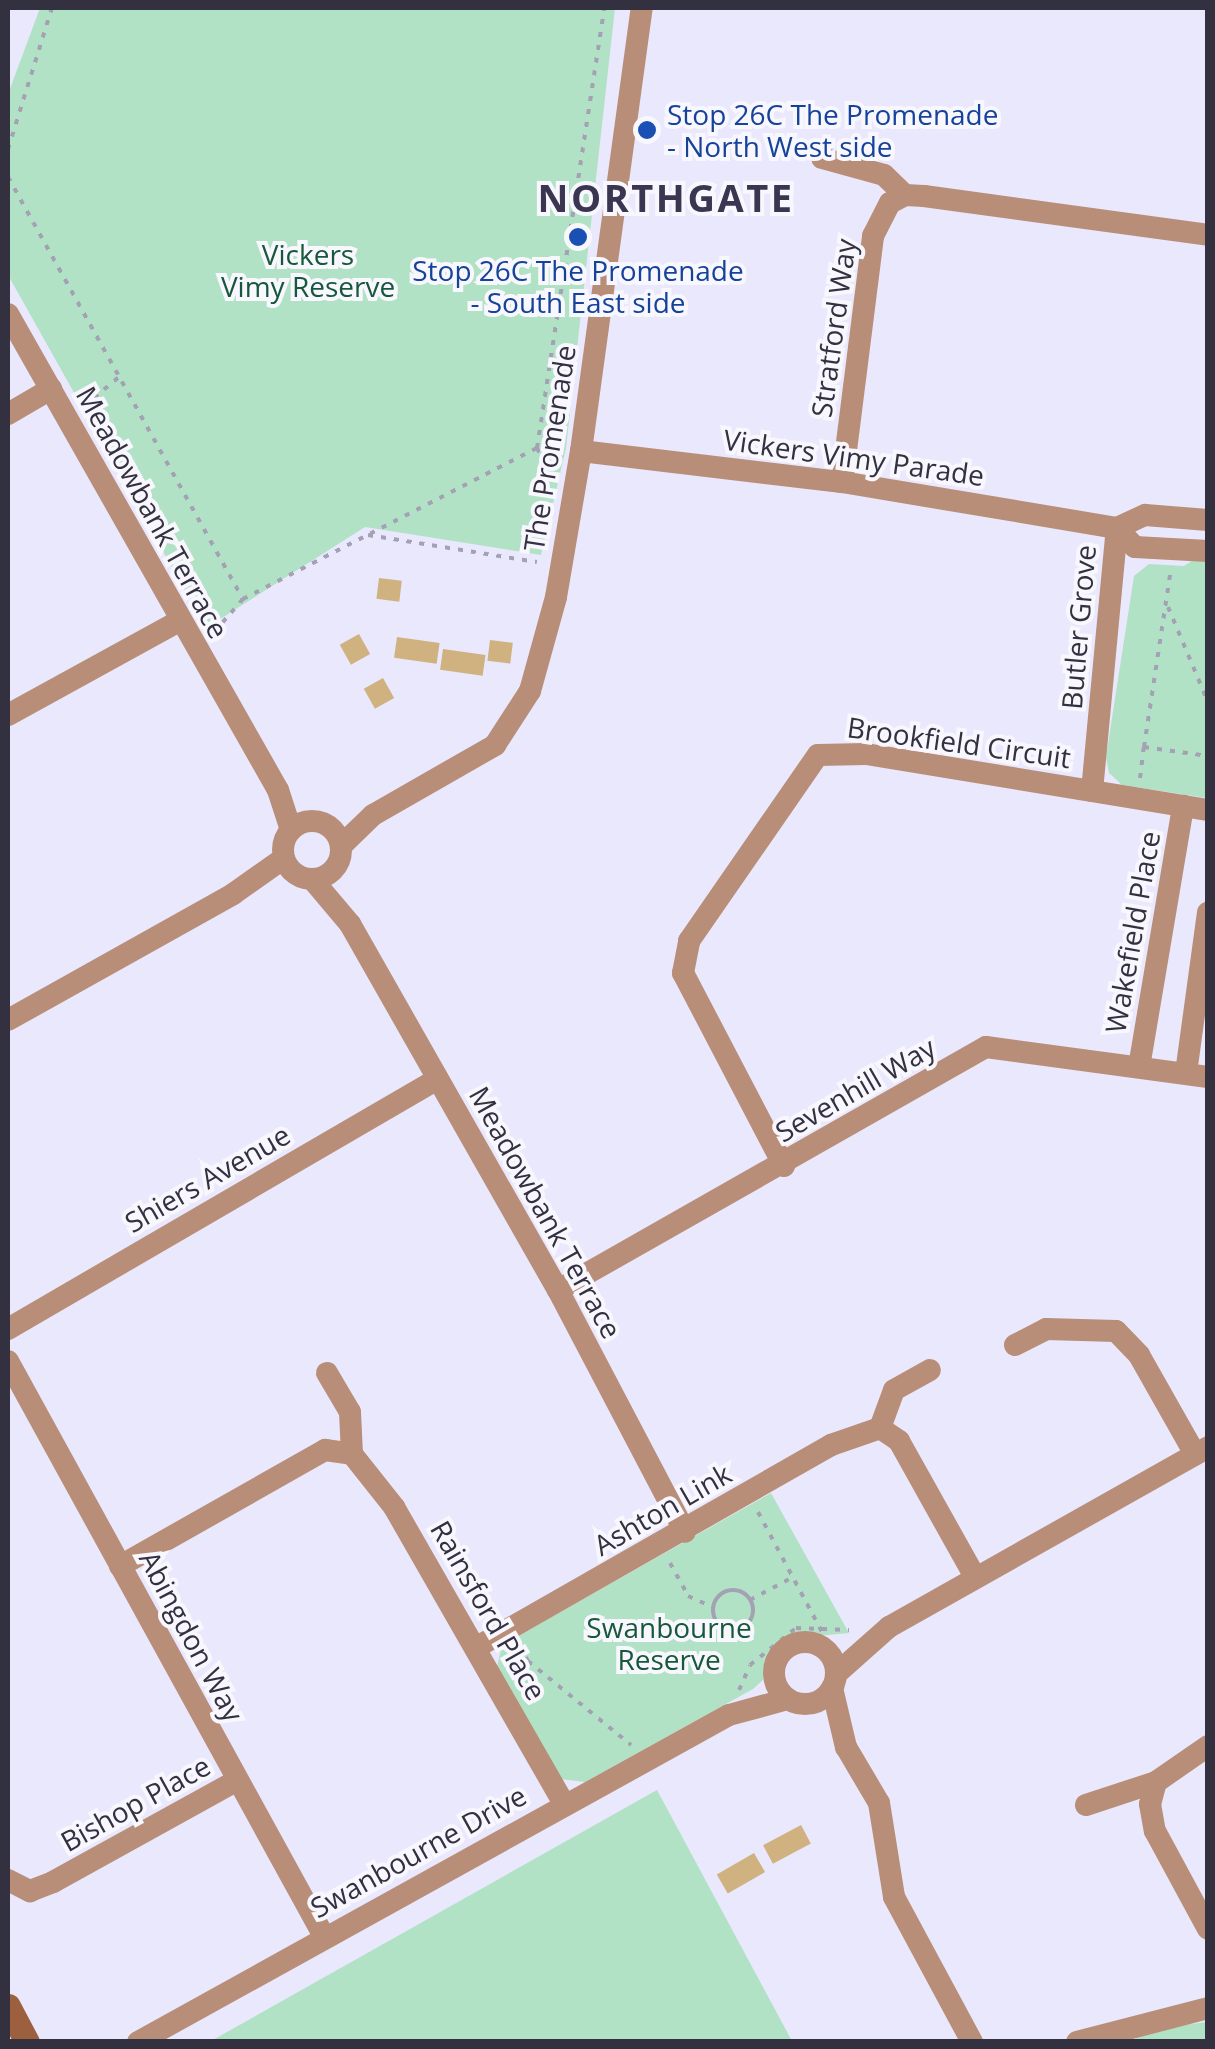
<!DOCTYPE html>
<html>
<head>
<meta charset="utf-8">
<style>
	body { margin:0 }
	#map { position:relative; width:1215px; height:2049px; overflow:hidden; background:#eae8fd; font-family:"Open Sans",sans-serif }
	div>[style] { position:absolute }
	.green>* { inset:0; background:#b1e2c5 }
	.building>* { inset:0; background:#d0b281; transform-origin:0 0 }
	.path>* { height:4px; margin-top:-2px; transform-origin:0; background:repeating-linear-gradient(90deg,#a3a1b3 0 5px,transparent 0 13px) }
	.path>.ring { margin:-2px; padding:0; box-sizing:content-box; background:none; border:4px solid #a3a1b3; border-radius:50% }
	.street>* { height:22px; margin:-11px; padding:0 11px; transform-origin:11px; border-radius:11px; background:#b88e78 }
	.street>.ring { margin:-11px; padding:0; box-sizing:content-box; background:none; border:22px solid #b88e78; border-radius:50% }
	.secondary>* { height:25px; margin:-12.5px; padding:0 12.5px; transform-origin:12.5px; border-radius:12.5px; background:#9c603f }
	.dots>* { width:28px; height:28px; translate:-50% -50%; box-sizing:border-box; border:5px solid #f8f7fe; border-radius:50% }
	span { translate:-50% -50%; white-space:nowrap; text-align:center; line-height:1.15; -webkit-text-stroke:8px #f8f7fe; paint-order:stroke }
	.transit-label { font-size:28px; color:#164399 }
	.left { translate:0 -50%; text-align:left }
	.park-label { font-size:28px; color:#17583a }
	.street-label { font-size:28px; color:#33313f }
	.district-label { font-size:38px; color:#3a3652; font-weight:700; letter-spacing:2.5px }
	.frame { position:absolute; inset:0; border:10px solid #33313f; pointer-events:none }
</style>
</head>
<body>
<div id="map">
	<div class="green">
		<i style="clip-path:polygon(40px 8px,615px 8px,566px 448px,541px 555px,365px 527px,206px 628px,8px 275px,8px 94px)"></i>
		<i style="clip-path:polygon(1195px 559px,1208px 562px,1207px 798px,1122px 785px,1109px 773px,1106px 757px,1134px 576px,1149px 564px,1184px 566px)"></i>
		<i style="clip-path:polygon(771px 1493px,849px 1633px,786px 1639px,771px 1652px,763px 1680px,753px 1689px,585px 1782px,560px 1779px,497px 1667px,502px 1645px)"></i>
		<i style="clip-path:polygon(657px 1790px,792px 2041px,211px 2041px)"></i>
		<i style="clip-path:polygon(1207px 2022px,1207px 2041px,1128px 2042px,1159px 2028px)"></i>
	</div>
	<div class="building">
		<i style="left:379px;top:578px;width:23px;height:21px;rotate:7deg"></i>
		<i style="left:359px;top:634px;width:23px;height:22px;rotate:61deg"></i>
		<i style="left:397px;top:637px;width:43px;height:21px;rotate:8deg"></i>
		<i style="left:490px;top:640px;width:23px;height:21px;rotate:7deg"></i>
		<i style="left:443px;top:649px;width:43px;height:21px;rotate:8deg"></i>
		<i style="left:383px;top:678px;width:23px;height:22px;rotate:61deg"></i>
		<i style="left:801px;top:1825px;width:21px;height:43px;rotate:62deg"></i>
		<i style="left:754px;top:1853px;width:22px;height:43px;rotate:60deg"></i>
	</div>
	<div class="path">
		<i style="left:8px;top:149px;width:148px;rotate:-72.7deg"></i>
		<i style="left:8px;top:177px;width:483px;rotate:60.9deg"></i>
		<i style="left:243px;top:599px;width:41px;rotate:131.1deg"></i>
		<i style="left:84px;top:406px;width:45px;rotate:-39.6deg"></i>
		<i style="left:537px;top:448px;width:29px;rotate:63deg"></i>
		<i style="left:368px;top:535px;width:171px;rotate:9.1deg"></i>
		<i style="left:243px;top:599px;width:331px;rotate:-27.2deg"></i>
		<i style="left:537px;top:448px;width:445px;rotate:-81.3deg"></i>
		<i style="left:1168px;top:607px;width:103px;rotate:67.2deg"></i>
		<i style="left:1144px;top:747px;width:180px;rotate:-81.4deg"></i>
		<i style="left:1140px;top:778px;width:31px;rotate:-83deg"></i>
		<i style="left:1144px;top:747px;width:65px;rotate:8deg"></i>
		<i style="left:758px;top:1512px;width:136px;rotate:61.9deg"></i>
		<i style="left:670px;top:1563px;width:38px;rotate:61deg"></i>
		<i style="left:688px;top:1596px;width:27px;rotate:24deg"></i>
		<i class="ring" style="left:713px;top:1590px;width:36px;height:36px"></i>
		<i style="left:750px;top:1600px;width:49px;rotate:-28.1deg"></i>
		<i style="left:519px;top:1646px;width:17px;rotate:59deg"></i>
		<i style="left:528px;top:1661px;width:133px;rotate:39.2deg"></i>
		<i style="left:739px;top:1690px;width:27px;rotate:-66deg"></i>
		<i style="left:750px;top:1665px;width:59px;rotate:-38.8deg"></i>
		<i style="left:796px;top:1628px;width:53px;rotate:2.2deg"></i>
	</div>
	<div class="street">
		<i style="left:822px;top:158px;width:64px;rotate:15.3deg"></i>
		<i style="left:884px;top:175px;width:29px;rotate:44deg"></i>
		<i style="left:8px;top:314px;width:547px;rotate:60.44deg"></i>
		<i style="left:278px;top:790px;width:42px;rotate:72deg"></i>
		<i style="left:8px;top:414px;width:50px;rotate:-30.2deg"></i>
		<i style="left:581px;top:451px;width:263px;rotate:6.8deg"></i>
		<i style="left:842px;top:482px;width:279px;rotate:9.5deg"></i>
		<i style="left:1117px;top:528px;width:31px;rotate:-25deg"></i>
		<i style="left:1145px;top:515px;width:63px;rotate:4.5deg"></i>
		<i style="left:842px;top:482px;width:248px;rotate:-82.8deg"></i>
		<i style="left:873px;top:236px;width:37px;rotate:-63deg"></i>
		<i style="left:890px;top:203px;width:17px;rotate:-28deg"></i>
		<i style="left:905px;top:195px;width:19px;rotate:3deg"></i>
		<i style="left:924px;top:196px;width:287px;rotate:7.8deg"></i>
		<i style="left:1117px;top:528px;width:26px;rotate:47deg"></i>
		<i style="left:1135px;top:547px;width:73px;rotate:3.1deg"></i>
		<i style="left:8px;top:715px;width:195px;rotate:-28.8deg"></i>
		<i style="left:1092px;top:791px;width:264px;rotate:-84.6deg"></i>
		<i class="ring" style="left:283px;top:821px;width:36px;height:36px"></i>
		<i style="left:341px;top:846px;width:45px;rotate:-44.1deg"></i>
		<i style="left:373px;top:815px;width:141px;rotate:-29.8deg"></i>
		<i style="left:495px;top:745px;width:64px;rotate:-57.1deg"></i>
		<i style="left:530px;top:691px;width:98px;rotate:-74.5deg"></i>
		<i style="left:556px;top:597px;width:148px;rotate:-80.3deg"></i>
		<i style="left:581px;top:451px;width:447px;rotate:-82.2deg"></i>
		<i style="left:312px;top:879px;width:59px;rotate:49.8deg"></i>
		<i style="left:350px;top:924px;width:421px;rotate:60.4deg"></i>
		<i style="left:558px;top:1290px;width:273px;rotate:62.3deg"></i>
		<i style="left:8px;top:1020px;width:258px;rotate:-29.2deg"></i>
		<i style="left:233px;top:894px;width:62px;rotate:-35.2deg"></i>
		<i style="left:1139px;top:1067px;width:265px;rotate:-80.4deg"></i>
		<i style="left:1186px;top:1073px;width:162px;rotate:-82.2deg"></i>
		<i style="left:784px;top:1166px;width:218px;rotate:-117.6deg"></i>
		<i style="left:683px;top:973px;width:33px;rotate:-79deg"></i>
		<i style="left:689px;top:941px;width:226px;rotate:-55.3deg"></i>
		<i style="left:818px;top:755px;width:48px;rotate:-1.2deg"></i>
		<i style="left:866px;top:754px;width:347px;rotate:9.3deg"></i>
		<i style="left:558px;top:1290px;width:492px;rotate:-29.6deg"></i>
		<i style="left:986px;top:1047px;width:224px;rotate:7.7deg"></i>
		<i style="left:8px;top:1329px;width:497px;rotate:-30.2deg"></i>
		<i style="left:1015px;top:1345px;width:35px;rotate:-27deg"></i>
		<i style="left:1046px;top:1329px;width:70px;rotate:1.6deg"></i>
		<i style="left:1116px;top:1331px;width:33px;rotate:46deg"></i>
		<i style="left:1139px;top:1355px;width:114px;rotate:60.5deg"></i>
		<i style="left:8px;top:1361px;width:658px;rotate:61.22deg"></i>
		<i style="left:327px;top:1373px;width:45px;rotate:59.5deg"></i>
		<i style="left:350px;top:1412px;width:42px;rotate:87.3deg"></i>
		<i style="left:880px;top:1428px;width:40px;rotate:-69.8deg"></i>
		<i style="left:894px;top:1390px;width:41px;rotate:-29.1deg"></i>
		<i style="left:120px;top:1566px;width:236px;rotate:-29.5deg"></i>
		<i style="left:325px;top:1450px;width:27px;rotate:8deg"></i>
		<i style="left:352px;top:1454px;width:68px;rotate:51.6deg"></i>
		<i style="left:394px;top:1507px;width:342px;rotate:60.2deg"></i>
		<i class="ring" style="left:774px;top:1642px;width:40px;height:40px"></i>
		<i style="left:477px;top:1647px;width:408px;rotate:-29.7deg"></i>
		<i style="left:831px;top:1445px;width:52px;rotate:-19.1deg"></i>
		<i style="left:880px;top:1428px;width:23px;rotate:34deg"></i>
		<i style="left:899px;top:1441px;width:156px;rotate:60.8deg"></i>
		<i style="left:836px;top:1674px;width:71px;rotate:-41.6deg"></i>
		<i style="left:889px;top:1627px;width:366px;rotate:-29.4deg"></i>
		<i style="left:832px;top:1688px;width:61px;rotate:76.7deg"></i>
		<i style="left:846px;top:1747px;width:65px;rotate:59.5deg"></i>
		<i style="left:879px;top:1803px;width:95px;rotate:80.9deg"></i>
		<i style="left:894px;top:1897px;width:165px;rotate:61.7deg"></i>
		<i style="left:1208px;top:1746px;width:63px;rotate:145.3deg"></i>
		<i style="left:1156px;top:1782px;width:23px;rotate:105deg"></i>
		<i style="left:1150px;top:1804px;width:27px;rotate:80deg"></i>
		<i style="left:1155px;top:1831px;width:111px;rotate:61.6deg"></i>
		<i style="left:1086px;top:1805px;width:74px;rotate:-18.2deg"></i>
		<i style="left:8px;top:1880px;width:25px;rotate:27deg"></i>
		<i style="left:30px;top:1891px;width:25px;rotate:-21deg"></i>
		<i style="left:53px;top:1882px;width:209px;rotate:-28.9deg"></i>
		<i style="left:138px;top:2042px;width:675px;rotate:-28.96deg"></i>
		<i style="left:729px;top:1715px;width:61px;rotate:-15.2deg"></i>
		<i style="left:1077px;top:2042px;width:135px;rotate:-14.5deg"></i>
	</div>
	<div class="secondary">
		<i style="left:8px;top:2006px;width:41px;rotate:62.2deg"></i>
	</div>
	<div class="dots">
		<i style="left:647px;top:130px;background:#1a4fb4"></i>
		<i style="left:578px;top:237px;background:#1a4fb4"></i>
	</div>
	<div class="transit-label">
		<span class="left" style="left:667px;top:130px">Stop 26C The Promenade<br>- North West side</span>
		<span style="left:578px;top:286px">Stop 26C The Promenade<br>- South East side</span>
	</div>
	<div class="park-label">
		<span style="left:308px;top:270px">Vickers<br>Vimy Reserve</span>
		<span style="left:669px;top:1643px">Swanbourne<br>Reserve</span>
	</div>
	<div class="street-label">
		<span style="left:833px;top:328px;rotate:-82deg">Stratford Way</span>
		<span style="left:549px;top:448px;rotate:-81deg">The Promenade</span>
		<span style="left:854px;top:457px;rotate:8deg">Vickers Vimy Parade</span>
		<span style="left:153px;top:512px;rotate:61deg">Meadowbank Terrace</span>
		<span style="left:1078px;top:627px;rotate:-85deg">Butler Grove</span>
		<span style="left:959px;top:742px;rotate:8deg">Brookfield Circuit</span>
		<span style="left:1132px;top:932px;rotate:-80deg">Wakefield Place</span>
		<span style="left:855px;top:1089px;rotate:-30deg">Sevenhill Way</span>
		<span style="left:207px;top:1178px;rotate:-30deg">Shiers Avenue</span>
		<span style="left:546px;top:1212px;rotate:61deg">Meadowbank Terrace</span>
		<span style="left:662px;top:1509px;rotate:-30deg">Ashton Link</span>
		<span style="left:489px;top:1610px;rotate:60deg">Rainsford Place</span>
		<span style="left:192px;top:1636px;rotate:62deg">Abingdon Way</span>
		<span style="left:135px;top:1803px;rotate:-29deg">Bishop Place</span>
		<span style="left:418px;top:1851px;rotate:-29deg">Swanbourne Drive</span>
	</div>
	<div class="district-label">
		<span style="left:666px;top:198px">NORTHGATE</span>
	</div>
	<div class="frame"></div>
</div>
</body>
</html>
